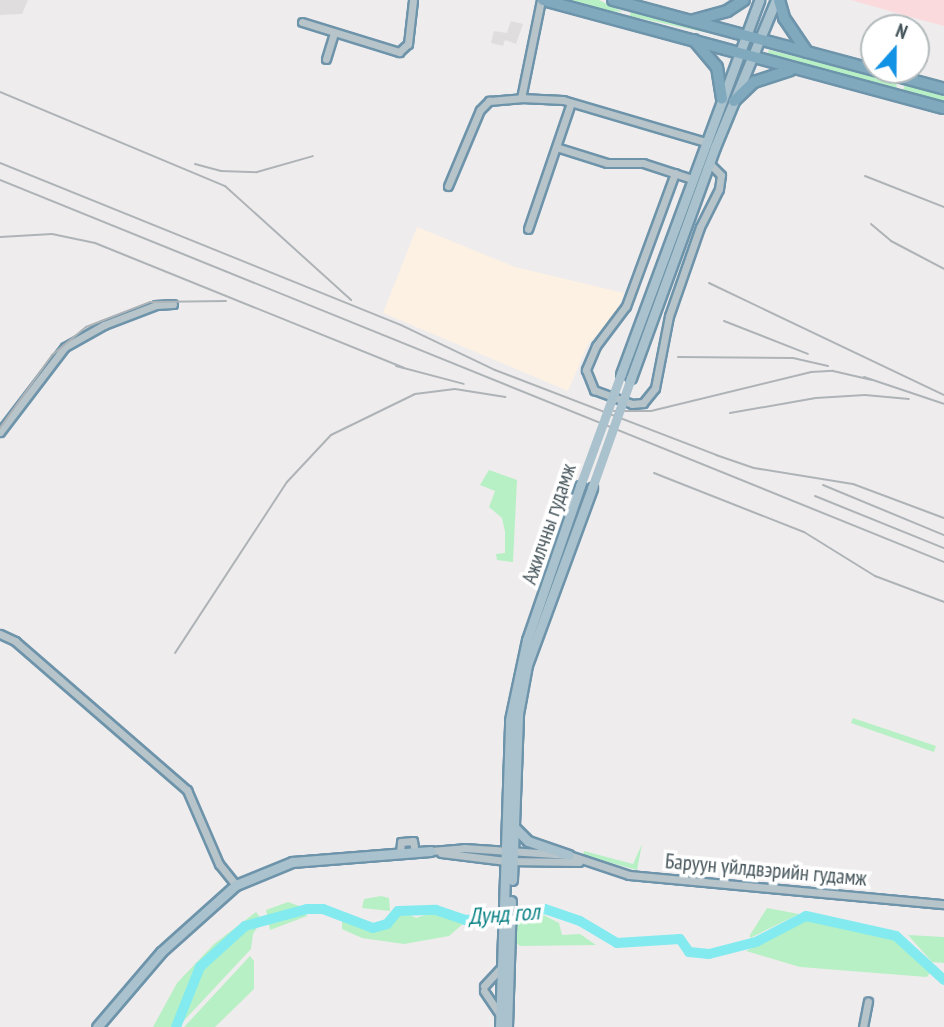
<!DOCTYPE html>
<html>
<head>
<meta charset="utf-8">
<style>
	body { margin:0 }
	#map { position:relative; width:944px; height:1027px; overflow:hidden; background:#efeced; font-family:"PT Sans Narrow",sans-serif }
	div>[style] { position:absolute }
	.commercial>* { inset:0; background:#fcf1e3 }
	.education>* { inset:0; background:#e0dddf }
	.medical>* { inset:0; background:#fbdadd }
	.green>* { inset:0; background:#b7f0c4 }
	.river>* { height:10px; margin:-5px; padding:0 5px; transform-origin:5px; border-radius:5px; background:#83ebef }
	.roads { filter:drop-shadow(2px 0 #6d94aa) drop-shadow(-2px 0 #6d94aa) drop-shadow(0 2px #6d94aa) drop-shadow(0 -2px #6d94aa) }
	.minor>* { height:7px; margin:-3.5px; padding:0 3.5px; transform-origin:3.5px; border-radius:3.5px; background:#b7c4ca }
	.major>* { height:9px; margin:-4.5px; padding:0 4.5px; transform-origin:4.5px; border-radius:4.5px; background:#aac2cd }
	.highway>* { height:10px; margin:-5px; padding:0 5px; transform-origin:5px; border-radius:5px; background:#81a9be }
	.rail>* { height:2px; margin:-1px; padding:0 1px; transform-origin:1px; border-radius:1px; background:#aeb3b7 }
	.major-bridge>* { height:9px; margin:-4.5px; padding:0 4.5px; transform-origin:4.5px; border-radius:4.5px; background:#aac2cd }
	span { translate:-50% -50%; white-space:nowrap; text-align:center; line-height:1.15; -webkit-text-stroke:7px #fff; paint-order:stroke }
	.street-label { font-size:21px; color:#44545a }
	.water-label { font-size:23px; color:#098084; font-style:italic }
	.north { position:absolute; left:860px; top:14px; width:70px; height:70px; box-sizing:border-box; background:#fff; border:2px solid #b4bbbd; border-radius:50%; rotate:21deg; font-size:19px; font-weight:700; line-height:28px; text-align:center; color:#44545a }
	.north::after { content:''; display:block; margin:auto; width:24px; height:32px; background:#1192e4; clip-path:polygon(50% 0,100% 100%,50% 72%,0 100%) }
</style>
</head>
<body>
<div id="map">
	<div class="commercial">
		<i style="clip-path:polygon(417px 227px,515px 267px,624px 293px,616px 314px,588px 344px,568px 391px,383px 313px)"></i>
	</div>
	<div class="education">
		<i style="clip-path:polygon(0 0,28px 0,22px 14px,0 15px)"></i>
		<i style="clip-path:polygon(511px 21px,523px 24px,516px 44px,505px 40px,503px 46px,491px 43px,494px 31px,507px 33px)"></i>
	</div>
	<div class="medical">
		<i style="clip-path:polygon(851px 0,944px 0,944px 26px,918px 19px)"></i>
	</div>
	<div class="green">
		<i style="clip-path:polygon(559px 0,599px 0,623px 12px,596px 10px)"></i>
		<i style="clip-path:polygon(631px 8px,730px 36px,731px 38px,630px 16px)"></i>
		<i style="clip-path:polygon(769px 50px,896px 81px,897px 89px,767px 56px)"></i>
		<i style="clip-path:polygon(905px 85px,944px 93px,944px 104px,903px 90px)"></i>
		<i style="clip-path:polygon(489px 470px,517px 480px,513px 562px,497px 560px,496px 554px,505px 553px,505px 532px,502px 518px,489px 507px,495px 491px,480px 485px)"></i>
		<i style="clip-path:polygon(853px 718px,936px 746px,934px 752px,851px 723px)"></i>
		<i style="clip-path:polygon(642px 844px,637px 870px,583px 855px,584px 851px,633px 864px)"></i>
		<i style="clip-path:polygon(381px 896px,389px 898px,390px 911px,362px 908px,364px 899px)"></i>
		<i style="clip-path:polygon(288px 902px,302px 907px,307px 916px,270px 930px,266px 910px)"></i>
		<i style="clip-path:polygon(767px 908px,799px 914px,750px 938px,750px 935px)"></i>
		<i style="clip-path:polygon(397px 909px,416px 918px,434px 912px,455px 921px,463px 916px,484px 915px,465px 922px,449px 936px,404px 944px,362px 938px,342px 929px,342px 922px,350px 917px,382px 925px)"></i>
		<i style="clip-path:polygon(536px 911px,559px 923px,562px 935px,580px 934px,596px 945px,520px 946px,514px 941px,515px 921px)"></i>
		<i style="clip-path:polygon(256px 912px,262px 920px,253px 934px,251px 949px,178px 1027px,153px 1027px,177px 983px,214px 944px)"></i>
		<i style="clip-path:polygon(807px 919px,896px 939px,930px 973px,927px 977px,800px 967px,746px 951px)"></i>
		<i style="clip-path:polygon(908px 935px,944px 937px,944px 963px,932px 962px)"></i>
		<i style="clip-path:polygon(250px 956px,254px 961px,254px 989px,215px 1027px,184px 1027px)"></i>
	</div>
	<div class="river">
		<i style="left:176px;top:1027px;width:65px;rotate:-68.2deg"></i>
		<i style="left:200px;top:967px;width:61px;rotate:-42.3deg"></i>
		<i style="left:245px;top:926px;width:64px;rotate:-15.3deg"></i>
		<i style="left:307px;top:909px;width:16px"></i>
		<i style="left:323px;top:909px;width:53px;rotate:20.8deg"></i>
		<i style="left:373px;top:928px;width:15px;rotate:-16deg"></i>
		<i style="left:387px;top:924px;width:17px;rotate:-50deg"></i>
		<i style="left:398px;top:911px;width:38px;rotate:-2deg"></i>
		<i style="left:436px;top:910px;width:31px;rotate:19deg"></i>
		<i style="left:465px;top:920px;width:57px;rotate:-4deg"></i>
		<i style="left:522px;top:916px;width:24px;rotate:-17deg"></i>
		<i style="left:545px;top:909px;width:37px;rotate:19deg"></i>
		<i style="left:580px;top:921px;width:43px;rotate:30.7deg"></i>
		<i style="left:617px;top:943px;width:63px;rotate:-3.6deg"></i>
		<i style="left:680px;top:939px;width:16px;rotate:55deg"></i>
		<i style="left:689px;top:952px;width:20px;rotate:6deg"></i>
		<i style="left:709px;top:954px;width:49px;rotate:-14.3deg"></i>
		<i style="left:756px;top:942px;width:56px;rotate:-27.5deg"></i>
		<i style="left:806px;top:916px;width:92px;rotate:12.5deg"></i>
		<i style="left:896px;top:936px;width:65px;rotate:42.5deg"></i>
	</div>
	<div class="roads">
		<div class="minor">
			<i style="left:541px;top:0;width:100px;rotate:101.5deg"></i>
			<i style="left:521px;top:98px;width:42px;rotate:2.7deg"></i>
			<i style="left:563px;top:100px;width:149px;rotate:16.4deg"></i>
			<i style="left:302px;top:22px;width:102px;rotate:17.2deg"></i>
			<i style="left:399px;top:52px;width:12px;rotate:-42deg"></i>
			<i style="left:408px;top:44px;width:44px;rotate:-83.5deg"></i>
			<i style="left:326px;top:59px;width:27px;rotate:-73deg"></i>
			<i style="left:556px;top:147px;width:53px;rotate:17.4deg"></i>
			<i style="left:607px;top:163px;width:36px"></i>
			<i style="left:643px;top:163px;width:52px;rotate:18.1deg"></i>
			<i style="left:675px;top:173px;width:142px;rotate:110.2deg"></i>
			<i style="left:626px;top:306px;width:50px;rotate:126.9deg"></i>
			<i style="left:596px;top:346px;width:26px;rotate:113deg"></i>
			<i style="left:586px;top:370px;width:22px;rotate:68deg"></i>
			<i style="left:594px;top:390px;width:40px;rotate:20.2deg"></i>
			<i style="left:632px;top:404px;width:11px;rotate:-5deg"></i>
			<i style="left:643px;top:403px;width:19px;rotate:-51deg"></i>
			<i style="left:655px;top:388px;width:73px;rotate:-79deg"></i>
			<i style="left:669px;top:316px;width:94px;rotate:-70.8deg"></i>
			<i style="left:700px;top:227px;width:42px;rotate:-63.4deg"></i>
			<i style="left:719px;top:189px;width:14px;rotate:-82deg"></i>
			<i style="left:721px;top:175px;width:17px;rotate:-135deg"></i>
			<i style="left:448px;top:186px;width:82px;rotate:-67.2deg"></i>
			<i style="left:480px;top:110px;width:13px;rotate:-45deg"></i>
			<i style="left:489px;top:101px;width:32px;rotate:-5deg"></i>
			<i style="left:528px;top:229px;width:133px;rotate:-71.2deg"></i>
			<i style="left:0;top:432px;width:107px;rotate:-52.6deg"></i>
			<i style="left:65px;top:347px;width:45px;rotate:-29.4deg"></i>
			<i style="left:104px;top:325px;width:56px;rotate:-21deg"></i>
			<i style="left:156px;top:305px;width:17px;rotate:-3deg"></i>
			<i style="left:0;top:634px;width:17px;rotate:25deg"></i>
			<i style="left:15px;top:641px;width:228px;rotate:40.9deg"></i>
			<i style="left:187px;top:790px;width:81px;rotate:66.6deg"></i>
			<i style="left:219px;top:864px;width:27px;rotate:51deg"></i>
			<i style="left:431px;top:851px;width:33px;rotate:-5deg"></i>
			<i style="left:464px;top:848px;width:105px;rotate:3.8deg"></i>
			<i style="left:569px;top:855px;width:63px;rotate:18.4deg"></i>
			<i style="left:629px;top:875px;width:316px;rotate:5.3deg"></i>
			<i style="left:400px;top:852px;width:10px;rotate:-84deg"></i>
			<i style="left:401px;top:842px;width:12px;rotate:-5deg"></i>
			<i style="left:413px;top:841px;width:11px;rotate:80deg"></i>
			<i style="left:441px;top:853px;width:65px;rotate:7deg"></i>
			<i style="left:506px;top:861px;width:73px;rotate:0.8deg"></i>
			<i style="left:484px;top:986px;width:26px;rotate:-47deg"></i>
			<i style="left:484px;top:991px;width:29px;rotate:56deg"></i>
			<i style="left:863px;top:1027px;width:26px;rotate:-79deg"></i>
		</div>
		<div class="major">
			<i style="left:621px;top:374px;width:399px;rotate:-69.7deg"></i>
			<i style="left:631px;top:378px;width:246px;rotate:-70deg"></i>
			<i style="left:715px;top:147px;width:159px;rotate:-67.5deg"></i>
			<i style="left:515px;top:828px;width:18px;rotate:45deg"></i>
			<i style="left:528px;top:841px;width:43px;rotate:18.9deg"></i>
			<i style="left:512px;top:880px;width:166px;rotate:-87.9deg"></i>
			<i style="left:518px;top:714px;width:50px;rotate:-79.6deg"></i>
			<i style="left:527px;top:665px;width:189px;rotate:-69.8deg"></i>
			<i style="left:97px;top:1027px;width:99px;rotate:-49.5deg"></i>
			<i style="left:161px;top:952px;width:101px;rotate:-41.8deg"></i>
			<i style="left:236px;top:885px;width:61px;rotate:-22.3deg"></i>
			<i style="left:292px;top:862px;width:139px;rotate:-4.5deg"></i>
			<i style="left:500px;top:1027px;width:307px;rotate:-88.1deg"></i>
			<i style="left:510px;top:720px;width:82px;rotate:-78deg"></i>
			<i style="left:527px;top:640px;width:163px;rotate:-71deg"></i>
			<i style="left:507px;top:1027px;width:126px;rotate:-88.2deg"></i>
		</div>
		<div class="highway">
			<i style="left:543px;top:0;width:415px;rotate:15.1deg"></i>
			<i style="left:613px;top:0;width:343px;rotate:15deg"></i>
			<i style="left:779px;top:0;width:19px;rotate:74deg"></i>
			<i style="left:784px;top:18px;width:41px;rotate:55.9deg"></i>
			<i style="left:694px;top:20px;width:34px;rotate:-15deg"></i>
			<i style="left:727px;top:11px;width:20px;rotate:-33deg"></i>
			<i style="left:694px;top:40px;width:35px;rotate:50deg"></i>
			<i style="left:717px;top:67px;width:32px;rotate:81deg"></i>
			<i style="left:734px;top:101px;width:28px;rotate:-44deg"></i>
			<i style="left:754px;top:82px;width:38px;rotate:-18deg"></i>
		</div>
	</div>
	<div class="rail">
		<i style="left:0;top:92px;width:244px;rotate:22.7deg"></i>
		<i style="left:225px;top:186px;width:170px;rotate:42.1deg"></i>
		<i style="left:0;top:163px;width:432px;rotate:22deg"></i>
		<i style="left:401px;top:325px;width:104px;rotate:25.6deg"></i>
		<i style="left:495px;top:370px;width:237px;rotate:21deg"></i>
		<i style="left:716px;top:455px;width:40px;rotate:18.9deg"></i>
		<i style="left:754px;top:468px;width:100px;rotate:9.2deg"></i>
		<i style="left:853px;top:484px;width:97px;rotate:20.5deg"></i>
		<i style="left:195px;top:164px;width:27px;rotate:15deg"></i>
		<i style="left:221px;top:171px;width:36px;rotate:2deg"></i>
		<i style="left:257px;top:172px;width:58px;rotate:-15.9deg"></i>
		<i style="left:865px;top:176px;width:85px;rotate:21.4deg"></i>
		<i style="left:0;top:180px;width:1018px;rotate:22.03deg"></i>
		<i style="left:871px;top:224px;width:26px;rotate:40deg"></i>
		<i style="left:891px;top:241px;width:60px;rotate:27.8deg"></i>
		<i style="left:0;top:237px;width:52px;rotate:-3.3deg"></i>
		<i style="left:52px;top:234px;width:44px;rotate:11.8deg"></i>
		<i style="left:95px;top:243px;width:333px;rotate:22deg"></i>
		<i style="left:709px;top:283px;width:260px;rotate:25.5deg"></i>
		<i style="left:724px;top:321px;width:90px;rotate:21.4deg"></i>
		<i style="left:678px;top:357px;width:115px;rotate:0.5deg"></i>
		<i style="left:793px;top:358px;width:36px;rotate:13deg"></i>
		<i style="left:396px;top:366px;width:70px;rotate:14.8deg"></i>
		<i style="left:864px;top:377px;width:84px;rotate:18.6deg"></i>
		<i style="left:614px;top:411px;width:37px"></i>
		<i style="left:651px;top:411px;width:165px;rotate:-13.7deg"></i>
		<i style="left:811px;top:372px;width:22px;rotate:-3deg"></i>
		<i style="left:833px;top:371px;width:39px;rotate:13deg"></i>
		<i style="left:730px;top:413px;width:87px;rotate:-9.9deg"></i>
		<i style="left:816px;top:398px;width:49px;rotate:-3.5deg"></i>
		<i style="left:865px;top:395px;width:44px;rotate:5.2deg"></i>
		<i style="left:0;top:428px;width:90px;rotate:-54.5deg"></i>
		<i style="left:52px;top:355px;width:44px;rotate:-39.5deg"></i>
		<i style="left:86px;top:327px;width:69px;rotate:-21.3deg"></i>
		<i style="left:150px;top:302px;width:76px;rotate:-0.8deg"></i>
		<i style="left:654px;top:473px;width:161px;rotate:21.5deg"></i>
		<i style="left:804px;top:532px;width:84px;rotate:31.8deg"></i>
		<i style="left:875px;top:576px;width:74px;rotate:20.6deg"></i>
		<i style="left:823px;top:485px;width:131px;rotate:22.5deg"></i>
		<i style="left:815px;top:496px;width:139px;rotate:22deg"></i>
		<i style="left:175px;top:653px;width:204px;rotate:-56.8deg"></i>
		<i style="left:287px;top:482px;width:64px;rotate:-46.9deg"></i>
		<i style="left:331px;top:435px;width:93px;rotate:-26deg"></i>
		<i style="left:415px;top:394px;width:40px;rotate:-7.1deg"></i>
		<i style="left:455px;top:389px;width:51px;rotate:9.1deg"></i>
	</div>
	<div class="major-bridge">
		<i style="left:580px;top:486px;width:119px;rotate:-69.9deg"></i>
		<i style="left:592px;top:488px;width:117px;rotate:-70.5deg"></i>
	</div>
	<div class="street-label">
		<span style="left:549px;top:524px;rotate:-71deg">Ажилчны гудамж</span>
		<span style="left:766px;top:870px;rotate:5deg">Баруун үйлдвэрийн гудамж</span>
	</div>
	<div class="water-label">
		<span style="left:504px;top:914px;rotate:-4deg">Дунд гол</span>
	</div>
	<div class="north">N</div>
</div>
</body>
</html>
